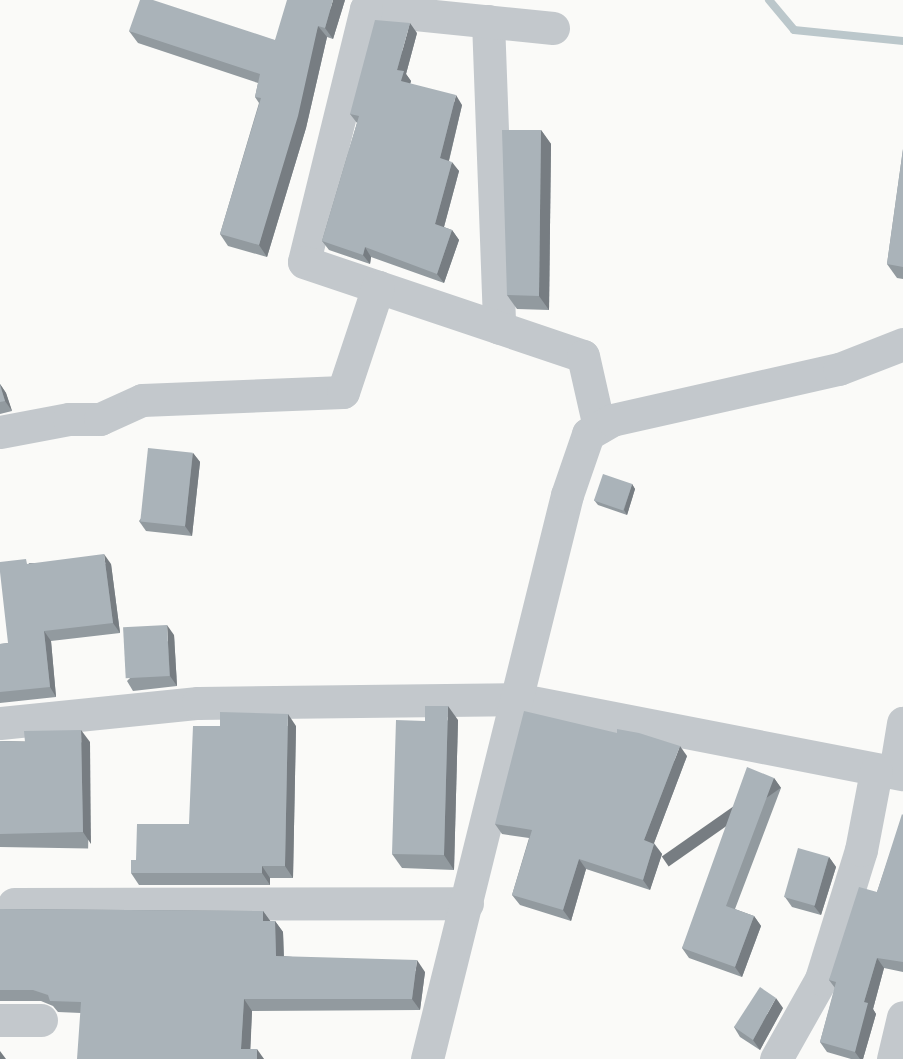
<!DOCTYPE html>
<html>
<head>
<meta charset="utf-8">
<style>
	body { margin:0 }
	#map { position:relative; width:903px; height:1059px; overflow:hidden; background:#fafaf8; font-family:"Fira Sans Condensed",sans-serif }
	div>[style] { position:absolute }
	.stream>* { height:8px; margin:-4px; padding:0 4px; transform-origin:4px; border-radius:4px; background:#bbc7cb }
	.minor>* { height:33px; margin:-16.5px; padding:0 16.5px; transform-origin:16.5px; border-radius:16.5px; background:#c3c8cc }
	.wall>* { inset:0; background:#929a9f; transform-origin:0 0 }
	.shaded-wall>* { inset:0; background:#777d82; transform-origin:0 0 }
	.building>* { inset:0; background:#aab3b9; transform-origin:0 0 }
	span { translate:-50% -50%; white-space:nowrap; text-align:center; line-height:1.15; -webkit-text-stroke:6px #fff; paint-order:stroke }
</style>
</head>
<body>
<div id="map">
	<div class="stream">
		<i style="left:769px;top:0;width:39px;rotate:50deg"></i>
		<i style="left:794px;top:30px;width:110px;rotate:5.8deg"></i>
	</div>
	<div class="minor">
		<i style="left:488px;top:21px;width:307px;rotate:87.9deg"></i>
		<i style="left:553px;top:28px;width:188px;rotate:-174.2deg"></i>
		<i style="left:366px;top:9px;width:260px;rotate:103.8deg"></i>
		<i style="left:304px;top:262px;width:294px;rotate:18.6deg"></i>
		<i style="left:583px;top:356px;width:73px;rotate:77.3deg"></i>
		<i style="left:0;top:432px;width:70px;rotate:-10.7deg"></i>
		<i style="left:69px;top:419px;width:31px"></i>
		<i style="left:100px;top:419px;width:46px;rotate:-24.3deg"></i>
		<i style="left:142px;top:400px;width:201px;rotate:-2.3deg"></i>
		<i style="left:343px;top:392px;width:111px;rotate:-71.6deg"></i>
		<i style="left:0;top:723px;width:199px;rotate:-5.8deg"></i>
		<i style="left:198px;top:703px;width:318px;rotate:-0.7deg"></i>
		<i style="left:516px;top:699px;width:394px;rotate:11deg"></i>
		<i style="left:895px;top:772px;width:50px;rotate:-80.7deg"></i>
		<i style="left:14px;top:904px;width:453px;rotate:-0.1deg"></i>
		<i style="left:0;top:1020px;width:41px"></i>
		<i style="left:427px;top:1059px;width:581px;rotate:-76.06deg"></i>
		<i style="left:567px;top:495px;width:65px;rotate:-71deg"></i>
		<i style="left:588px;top:434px;width:28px;rotate:-30deg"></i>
		<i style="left:612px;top:420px;width:233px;rotate:-12.7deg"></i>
		<i style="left:839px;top:369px;width:69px;rotate:-21.3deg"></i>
		<i style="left:776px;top:1059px;width:92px;rotate:-60.6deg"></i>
		<i style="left:821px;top:979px;width:135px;rotate:-72.8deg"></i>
		<i style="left:861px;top:850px;width:80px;rotate:-79.2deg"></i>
		<i style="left:893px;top:1059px;width:43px;rotate:-76.6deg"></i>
	</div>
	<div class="wall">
		<i style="clip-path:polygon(345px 0,333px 39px,327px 37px,306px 128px,267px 257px,228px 246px,220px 234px,259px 103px,255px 97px,258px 83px,138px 43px,129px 31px,275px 40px)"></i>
		<i style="clip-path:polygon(417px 33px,406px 74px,411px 81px,410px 84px,462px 105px,449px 161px,459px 171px,444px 227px,452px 230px,459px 240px,444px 283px,371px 257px,370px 264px,329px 250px,322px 241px,357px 123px,350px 114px)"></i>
		<i style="clip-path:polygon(541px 130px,551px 144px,549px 310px,517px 309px,507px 295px)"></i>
		<i style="clip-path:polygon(903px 149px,903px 279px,897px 278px,887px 264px)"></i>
		<i style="clip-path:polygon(0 384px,6px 393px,12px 411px,0 414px)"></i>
		<i style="clip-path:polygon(193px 453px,200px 462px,192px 536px,146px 531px,139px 521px)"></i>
		<i style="clip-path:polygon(632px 484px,635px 489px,627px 515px,598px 505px,594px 500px)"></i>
		<i style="clip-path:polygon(29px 563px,111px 564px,120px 633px,51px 641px,56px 697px,0 703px,0 644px,8px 643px)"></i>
		<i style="clip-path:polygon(174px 635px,177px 686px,133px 691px,127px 681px)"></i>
		<i style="clip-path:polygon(458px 720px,454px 870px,402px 868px,392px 854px,425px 721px)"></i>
		<i style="clip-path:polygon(220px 726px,296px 726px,293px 878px,270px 878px,270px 885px,139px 885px,131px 873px,136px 860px,189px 824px)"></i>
		<i style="left:0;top:741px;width:90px;height:106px;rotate:1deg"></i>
		<i style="clip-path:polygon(687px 756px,654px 843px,662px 854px,650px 890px,586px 869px,571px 921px,520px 905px,512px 895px,529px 838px,502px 834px,495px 824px)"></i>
		<i style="clip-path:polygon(774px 778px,781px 788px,735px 909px,754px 916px,761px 926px,742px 977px,689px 958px,682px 948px)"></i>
		<i style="clip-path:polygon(903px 815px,903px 972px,884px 968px,873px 1009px,876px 1014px,863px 1059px,851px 1059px,827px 1052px,820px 1042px,835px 988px,829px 980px,877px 892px)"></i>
		<i style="clip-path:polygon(829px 857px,836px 867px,821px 915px,792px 907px,785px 897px)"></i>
		<i style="clip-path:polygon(0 909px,263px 911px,270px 921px,275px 921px,283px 932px,284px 956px,425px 972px,420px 1010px,252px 1011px,250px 1049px,264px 1059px,81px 1013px,58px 1012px,53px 1006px,41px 1001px,0 1001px)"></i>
		<i style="clip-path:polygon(783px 1008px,760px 1050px,740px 1037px,734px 1027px)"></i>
	</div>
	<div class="shaded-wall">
		<i style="clip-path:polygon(333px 0,345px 0,333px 39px,325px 28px)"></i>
		<i style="clip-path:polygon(410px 23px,417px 33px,406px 74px,411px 81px,408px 91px,401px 81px,397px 70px)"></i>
		<i style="clip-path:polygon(318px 26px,327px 37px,306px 128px,267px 257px,259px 245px)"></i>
		<i style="clip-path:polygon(456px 95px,462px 105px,447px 168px,440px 158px)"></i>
		<i style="clip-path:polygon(541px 130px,551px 144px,549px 310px,539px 296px)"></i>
		<i style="clip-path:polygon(452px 162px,459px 171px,442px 234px,435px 224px)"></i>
		<i style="clip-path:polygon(452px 230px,459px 240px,444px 283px,437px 274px)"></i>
		<i style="clip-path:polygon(365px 247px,371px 257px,370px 264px,363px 255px)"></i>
		<i style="clip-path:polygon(0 384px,6px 393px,12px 411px,5px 401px)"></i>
		<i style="clip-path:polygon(193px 453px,200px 462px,192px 536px,185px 526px)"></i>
		<i style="clip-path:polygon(632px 484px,635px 489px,627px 515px,624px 510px)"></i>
		<i style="clip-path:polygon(104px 554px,111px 564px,120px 633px,113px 623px)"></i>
		<i style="clip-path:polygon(167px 625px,174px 635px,177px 686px,170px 676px)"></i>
		<i style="clip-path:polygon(44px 631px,51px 641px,56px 697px,50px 687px)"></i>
		<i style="clip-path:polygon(448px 706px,458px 720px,454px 870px,444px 855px)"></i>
		<i style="clip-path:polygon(288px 714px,296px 726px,293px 878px,285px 866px)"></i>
		<i style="clip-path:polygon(81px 730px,90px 742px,91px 844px,83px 832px)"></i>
		<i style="clip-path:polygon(680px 746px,687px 756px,651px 851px,644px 840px)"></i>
		<i style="left:774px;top:778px;width:12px;height:137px;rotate:55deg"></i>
		<i style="clip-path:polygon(654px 844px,662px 854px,650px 890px,643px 880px)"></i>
		<i style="clip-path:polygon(829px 857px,836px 867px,821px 915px,814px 906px)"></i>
		<i style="clip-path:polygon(579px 859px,586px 869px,571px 921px,563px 910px)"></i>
		<i style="clip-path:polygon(262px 866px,270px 878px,270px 885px,262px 873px)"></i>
		<i style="clip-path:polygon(263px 911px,271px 922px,263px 921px)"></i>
		<i style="clip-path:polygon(754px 916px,761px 926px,742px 977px,735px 967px)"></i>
		<i style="clip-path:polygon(275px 921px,283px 932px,284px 967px,276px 956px)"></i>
		<i style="clip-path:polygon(877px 958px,884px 968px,873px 1009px,876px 1014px,863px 1059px,860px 1059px,855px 1052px,864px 1002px)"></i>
		<i style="clip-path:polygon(417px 960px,425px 972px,420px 1010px,412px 999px)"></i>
		<i style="clip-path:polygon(776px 998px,783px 1008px,760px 1050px,753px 1040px)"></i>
		<i style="clip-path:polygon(244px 999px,252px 1011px,250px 1059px,241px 1049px)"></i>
		<i style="clip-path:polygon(257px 1049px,264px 1059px,257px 1059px)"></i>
		<i style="clip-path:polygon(0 1051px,6px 1059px,0 1059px)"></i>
	</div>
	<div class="building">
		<i style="clip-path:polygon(140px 0,153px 0,275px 40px,287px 0,333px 0,325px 28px,318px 26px,298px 116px,259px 245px,220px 234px,261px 98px,255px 97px,260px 74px,129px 31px)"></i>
		<i style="clip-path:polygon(375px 20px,410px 23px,397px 70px,404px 71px,401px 81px,456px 95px,440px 158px,452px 162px,435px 224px,452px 230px,437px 274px,365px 247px,363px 255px,322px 241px,359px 116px,350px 114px)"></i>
		<i style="clip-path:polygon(502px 130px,541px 130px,539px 296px,507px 295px)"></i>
		<i style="clip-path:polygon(903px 149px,903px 267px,887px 264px)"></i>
		<i style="clip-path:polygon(0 385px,5px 401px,0 402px)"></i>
		<i style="left:148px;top:448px;width:45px;height:74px;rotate:6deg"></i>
		<i style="left:603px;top:474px;width:31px;height:28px;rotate:19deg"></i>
		<i style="clip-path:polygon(104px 554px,113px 623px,44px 631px,50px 687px,0 692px,0 644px,8px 643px,0 572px,0 562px,26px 559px,27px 564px)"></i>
		<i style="left:167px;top:625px;width:51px;height:44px;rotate:87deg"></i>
		<i style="clip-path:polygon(425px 706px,448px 706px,444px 855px,392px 854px,396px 720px,425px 721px)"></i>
		<i style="clip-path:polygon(524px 711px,617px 733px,617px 729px,639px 733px,680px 746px,644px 840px,654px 844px,643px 880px,579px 859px,563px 910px,512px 895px,532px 830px,495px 824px)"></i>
		<i style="clip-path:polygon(220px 712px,288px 714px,285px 866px,262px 866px,262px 873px,131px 873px,131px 860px,136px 860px,137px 824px,189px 824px,193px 726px,220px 726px)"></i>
		<i style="clip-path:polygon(81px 730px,83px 832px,0 834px,0 741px,25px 742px,24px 731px)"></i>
		<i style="clip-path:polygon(747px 767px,774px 778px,726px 906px,754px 916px,735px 967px,682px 948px)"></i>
		<i style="clip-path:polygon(902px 814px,903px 815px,903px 962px,877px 958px,864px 1002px,868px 1003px,855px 1052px,820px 1042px,836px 982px,829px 980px,859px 887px,877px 892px)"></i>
		<i style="left:798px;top:848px;width:32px;height:51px;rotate:16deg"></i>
		<i style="clip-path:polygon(0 909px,263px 911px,263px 921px,275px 921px,276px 956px,417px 960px,412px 999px,244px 999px,241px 1049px,257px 1049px,257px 1059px,77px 1059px,81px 1002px,50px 1001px,48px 995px,33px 990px,0 990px)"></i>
		<i style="clip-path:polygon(760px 987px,776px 998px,753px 1040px,734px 1027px)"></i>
	</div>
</div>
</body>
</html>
